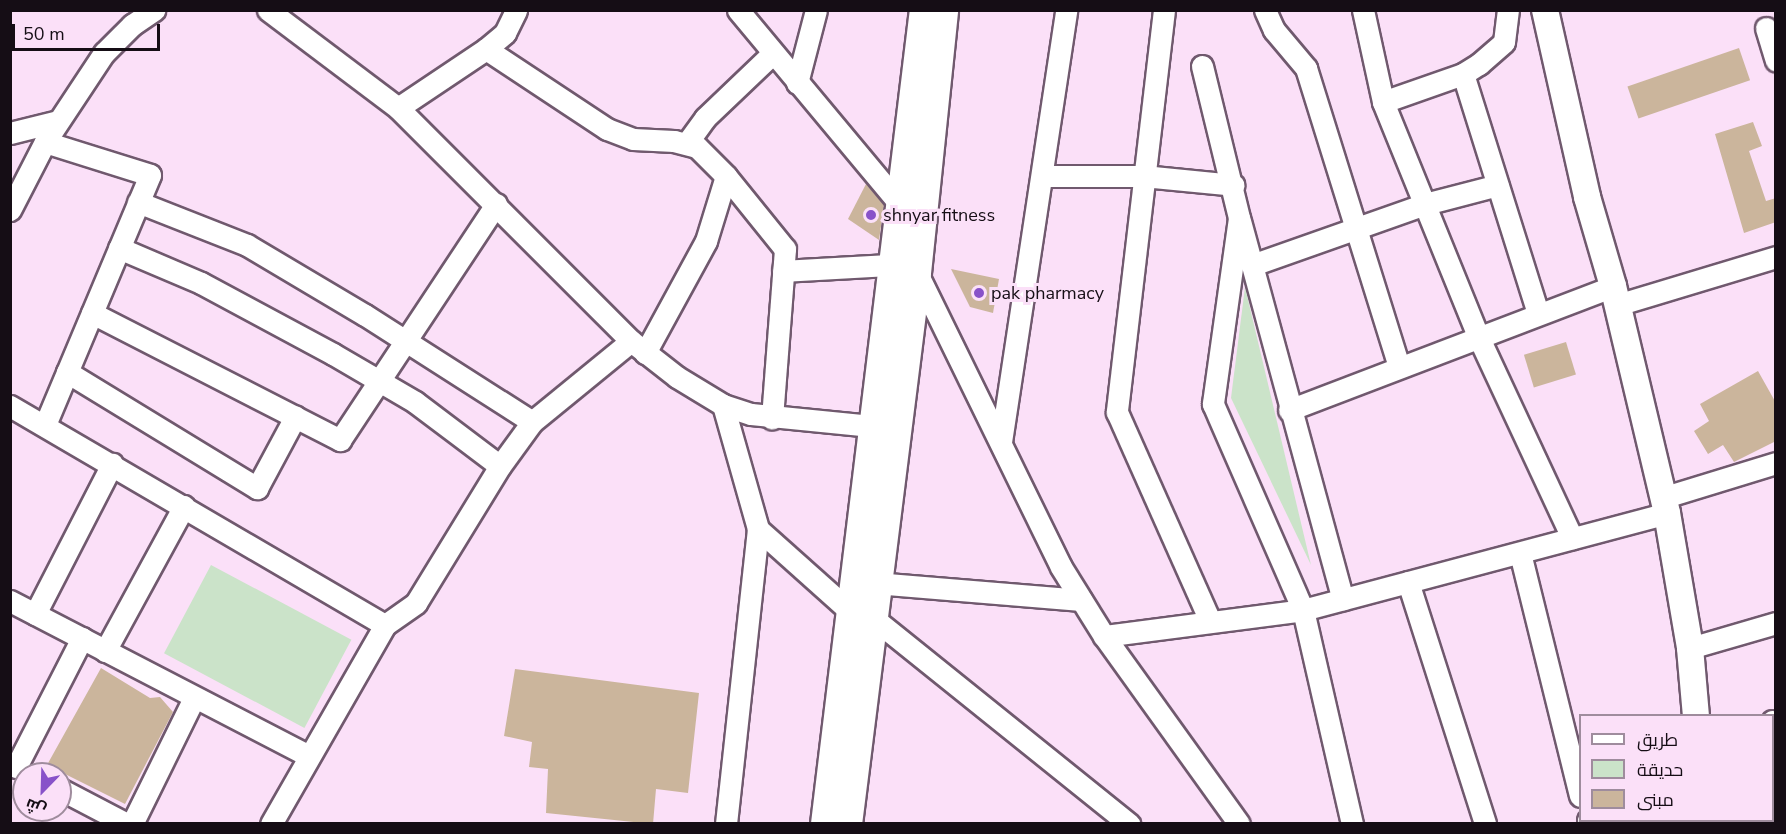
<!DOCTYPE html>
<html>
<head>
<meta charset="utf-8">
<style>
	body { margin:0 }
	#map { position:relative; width:1786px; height:834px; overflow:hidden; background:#fbe0f8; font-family:"Nunito Sans",Cairo,sans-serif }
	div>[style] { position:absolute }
	.green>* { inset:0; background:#cbe3c9; transform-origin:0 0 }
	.building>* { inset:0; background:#cbb59c; transform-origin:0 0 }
	.roads { filter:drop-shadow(2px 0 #70596e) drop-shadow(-2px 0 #70596e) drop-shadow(0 2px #70596e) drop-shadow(0 -2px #70596e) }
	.minor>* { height:21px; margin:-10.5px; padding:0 10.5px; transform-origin:10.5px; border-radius:10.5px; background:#fff }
	.tertiary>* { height:26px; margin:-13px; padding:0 13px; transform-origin:13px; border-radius:13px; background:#fff }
	.secondary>* { height:28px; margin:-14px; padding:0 14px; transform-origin:14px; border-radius:14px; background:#fff }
	.dots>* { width:16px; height:16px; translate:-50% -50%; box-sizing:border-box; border:3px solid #fbe0f8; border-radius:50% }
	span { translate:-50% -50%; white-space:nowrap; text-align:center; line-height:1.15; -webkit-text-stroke:6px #fbe0f8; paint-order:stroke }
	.poi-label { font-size:18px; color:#150d15 }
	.left { translate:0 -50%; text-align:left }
	.frame { position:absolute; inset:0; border:12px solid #150d15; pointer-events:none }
	.legend { position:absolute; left:1579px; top:714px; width:195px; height:108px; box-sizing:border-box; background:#fbe0f8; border:2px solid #9f8c9d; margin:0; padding:8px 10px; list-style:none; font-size:18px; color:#150d15 }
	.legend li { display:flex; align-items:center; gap:12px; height:30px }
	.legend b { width:30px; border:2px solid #9f8c9d }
	.north { position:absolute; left:12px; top:762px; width:60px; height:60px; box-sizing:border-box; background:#fbe0f8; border:2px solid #9f8c9d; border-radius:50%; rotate:203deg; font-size:16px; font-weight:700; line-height:24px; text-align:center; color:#150d15 }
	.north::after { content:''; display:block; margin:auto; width:21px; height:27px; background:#8852c9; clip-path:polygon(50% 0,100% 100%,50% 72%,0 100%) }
	.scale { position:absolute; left:12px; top:24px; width:148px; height:27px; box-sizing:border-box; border:3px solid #150d15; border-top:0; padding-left:8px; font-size:18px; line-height:21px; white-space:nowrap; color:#150d15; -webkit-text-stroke:4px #fbe0f8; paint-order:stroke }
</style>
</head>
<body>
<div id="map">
	<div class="green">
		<i style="clip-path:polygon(1245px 287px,1311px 565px,1231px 398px)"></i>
		<i style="left:211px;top:565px;width:159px;height:100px;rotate:28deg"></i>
	</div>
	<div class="building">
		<i style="left:1739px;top:48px;width:34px;height:118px;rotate:71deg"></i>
		<i style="clip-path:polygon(1753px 122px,1762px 146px,1749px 151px,1766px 201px,1776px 198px,1776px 222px,1744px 233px,1715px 134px)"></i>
		<i style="clip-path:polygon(866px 184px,884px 205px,879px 240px,848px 219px)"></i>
		<i style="clip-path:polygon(951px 269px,999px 279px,993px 313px,970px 307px)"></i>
		<i style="left:1566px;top:342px;width:34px;height:44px;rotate:73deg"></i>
		<i style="clip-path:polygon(1758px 371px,1776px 403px,1776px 441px,1734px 462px,1723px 445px,1708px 454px,1694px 431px,1709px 421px,1700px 404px)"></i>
		<i style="clip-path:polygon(101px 668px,150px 698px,160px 697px,173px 712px,125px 804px,47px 765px)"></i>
		<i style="clip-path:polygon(515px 669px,699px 693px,688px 793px,656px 789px,653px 824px,546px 813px,548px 769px,529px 767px,532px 742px,504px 736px)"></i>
	</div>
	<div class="roads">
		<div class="minor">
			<i style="left:268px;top:10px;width:163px;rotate:37deg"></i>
			<i style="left:398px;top:108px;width:330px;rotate:45deg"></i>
			<i style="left:631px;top:341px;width:58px;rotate:38deg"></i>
			<i style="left:677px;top:377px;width:54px;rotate:31.3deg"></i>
			<i style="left:723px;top:405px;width:29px;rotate:18deg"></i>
			<i style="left:751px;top:414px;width:121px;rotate:5.7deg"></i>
			<i style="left:738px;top:10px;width:264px;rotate:50.2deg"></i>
			<i style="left:1164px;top:10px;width:405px;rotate:96.7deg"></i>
			<i style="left:1117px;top:412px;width:229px;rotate:66deg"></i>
			<i style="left:1265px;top:10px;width:22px;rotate:66deg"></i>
			<i style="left:1274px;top:30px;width:50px;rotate:49.9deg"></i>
			<i style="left:1306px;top:68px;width:313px;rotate:72.7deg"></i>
			<i style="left:1363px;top:10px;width:94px;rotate:77.7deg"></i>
			<i style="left:1383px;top:102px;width:253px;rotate:67.9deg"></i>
			<i style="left:1478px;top:336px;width:223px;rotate:65deg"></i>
			<i style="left:1766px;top:28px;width:34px;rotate:73deg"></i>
			<i style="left:486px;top:49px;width:145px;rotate:33.5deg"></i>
			<i style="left:607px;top:129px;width:28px;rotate:21deg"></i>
			<i style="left:633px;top:139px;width:41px;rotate:2.8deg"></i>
			<i style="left:674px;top:141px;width:24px;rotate:15deg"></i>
			<i style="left:697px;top:147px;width:41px;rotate:45deg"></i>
			<i style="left:726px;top:176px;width:94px;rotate:51.1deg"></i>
			<i style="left:785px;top:249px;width:170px;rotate:94.4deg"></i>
			<i style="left:1202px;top:66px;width:156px;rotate:76.3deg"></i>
			<i style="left:1239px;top:218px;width:188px;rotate:98deg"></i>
			<i style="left:1213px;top:404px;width:225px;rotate:66.4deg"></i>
			<i style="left:1303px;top:610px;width:220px;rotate:77.1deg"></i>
			<i style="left:1463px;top:74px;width:251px;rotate:72.6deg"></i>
			<i style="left:797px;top:83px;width:75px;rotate:-75.4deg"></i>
			<i style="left:1383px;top:102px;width:85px;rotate:-19.3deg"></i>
			<i style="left:1463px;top:74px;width:19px;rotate:-32deg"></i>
			<i style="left:1479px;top:64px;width:33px;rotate:-41deg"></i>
			<i style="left:1504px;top:42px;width:32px;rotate:-83deg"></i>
			<i style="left:398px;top:108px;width:106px;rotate:-33.8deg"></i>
			<i style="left:486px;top:49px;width:25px;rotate:-40deg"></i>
			<i style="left:505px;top:33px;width:25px;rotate:-64deg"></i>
			<i style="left:10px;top:133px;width:49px;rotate:-14deg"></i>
			<i style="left:45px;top:142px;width:110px;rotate:17.4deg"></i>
			<i style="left:150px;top:175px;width:271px;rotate:112.8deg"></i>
			<i style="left:687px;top:143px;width:31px;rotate:-54deg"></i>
			<i style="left:705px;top:118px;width:94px;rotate:-43.7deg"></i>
			<i style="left:1042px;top:176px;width:101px"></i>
			<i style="left:1143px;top:176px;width:91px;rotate:5.6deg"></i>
			<i style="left:138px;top:202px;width:117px;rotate:21.5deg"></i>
			<i style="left:247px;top:245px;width:137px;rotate:30.7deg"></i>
			<i style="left:365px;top:315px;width:198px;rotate:32.6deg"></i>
			<i style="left:10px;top:210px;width:76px;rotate:-62.8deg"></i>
			<i style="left:45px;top:142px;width:107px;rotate:-56.5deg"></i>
			<i style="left:104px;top:53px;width:40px;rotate:-45deg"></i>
			<i style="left:132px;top:25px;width:27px;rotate:-34deg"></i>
			<i style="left:1240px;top:221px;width:392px;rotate:74.8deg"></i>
			<i style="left:119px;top:248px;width:89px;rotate:23.1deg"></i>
			<i style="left:201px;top:283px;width:150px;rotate:28.3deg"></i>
			<i style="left:333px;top:354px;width:95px;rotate:30.3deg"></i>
			<i style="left:415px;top:402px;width:106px;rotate:37deg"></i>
			<i style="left:1255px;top:264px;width:180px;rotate:-19.4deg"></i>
			<i style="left:1425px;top:204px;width:75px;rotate:-14.6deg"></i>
			<i style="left:783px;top:271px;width:109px;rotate:-3.2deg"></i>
			<i style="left:917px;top:273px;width:327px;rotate:63.9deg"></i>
			<i style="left:1061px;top:567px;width:81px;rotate:58.1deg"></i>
			<i style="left:1104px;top:636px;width:231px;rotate:54.3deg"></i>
			<i style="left:1617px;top:305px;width:166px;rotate:-16.8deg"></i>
			<i style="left:92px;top:313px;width:279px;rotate:27.1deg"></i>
			<i style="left:340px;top:440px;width:283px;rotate:-56.5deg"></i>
			<i style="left:645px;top:353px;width:128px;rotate:-61.4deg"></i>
			<i style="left:706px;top:241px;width:68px;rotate:-72.9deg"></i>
			<i style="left:67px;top:372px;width:223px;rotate:31.4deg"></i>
			<i style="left:257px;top:488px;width:81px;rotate:-61.8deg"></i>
			<i style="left:723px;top:405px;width:129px;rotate:74.2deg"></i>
			<i style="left:758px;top:529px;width:297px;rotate:96.2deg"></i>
			<i style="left:10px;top:406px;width:434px;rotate:30.3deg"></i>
			<i style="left:1289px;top:410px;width:347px;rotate:-20.9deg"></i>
			<i style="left:1001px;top:442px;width:437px;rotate:-81.4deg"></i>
			<i style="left:1662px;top:498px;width:119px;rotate:-17.1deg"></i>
			<i style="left:758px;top:529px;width:127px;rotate:41.8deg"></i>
			<i style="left:1520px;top:553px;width:250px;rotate:76.1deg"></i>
			<i style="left:1408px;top:582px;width:254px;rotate:72.3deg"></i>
			<i style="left:875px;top:583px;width:207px;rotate:4.7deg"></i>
			<i style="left:10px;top:601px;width:337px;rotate:27.4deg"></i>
			<i style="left:35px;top:614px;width:169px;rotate:-62.8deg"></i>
			<i style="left:873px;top:618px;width:329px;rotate:38.8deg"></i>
			<i style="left:1104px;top:636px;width:201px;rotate:-7.4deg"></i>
			<i style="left:1303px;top:610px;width:377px;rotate:-14.9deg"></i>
			<i style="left:1690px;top:648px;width:90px;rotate:-16.2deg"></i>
			<i style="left:105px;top:651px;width:165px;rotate:-61.4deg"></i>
			<i style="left:1772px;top:721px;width:10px;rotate:66deg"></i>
			<i style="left:16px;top:767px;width:145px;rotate:-62.9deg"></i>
			<i style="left:60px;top:789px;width:76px;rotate:27.6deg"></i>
			<i style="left:1588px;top:820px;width:4px;rotate:76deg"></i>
			<i style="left:132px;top:824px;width:140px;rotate:-63.8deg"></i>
			<i style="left:271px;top:824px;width:229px;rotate:-60.2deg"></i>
			<i style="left:385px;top:625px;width:38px;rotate:-35deg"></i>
			<i style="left:416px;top:603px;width:161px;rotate:-58.5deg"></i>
			<i style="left:500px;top:466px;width:54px;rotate:-54deg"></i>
			<i style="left:532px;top:422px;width:128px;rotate:-39.3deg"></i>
		</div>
		<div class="tertiary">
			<i style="left:1545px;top:10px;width:192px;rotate:77.3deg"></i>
			<i style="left:1587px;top:197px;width:93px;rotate:73.7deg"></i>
			<i style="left:1613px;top:286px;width:233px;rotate:76.6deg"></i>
			<i style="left:1667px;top:513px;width:137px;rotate:80.3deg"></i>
			<i style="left:1690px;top:648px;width:68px;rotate:85deg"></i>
			<i style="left:1717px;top:820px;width:4px;rotate:76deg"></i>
		</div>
		<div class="secondary">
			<i style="left:825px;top:824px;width:820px;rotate:-83.07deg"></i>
			<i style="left:848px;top:824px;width:555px;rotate:-82.86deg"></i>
			<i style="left:917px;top:273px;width:264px;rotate:-84.1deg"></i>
		</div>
	</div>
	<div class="dots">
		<i style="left:871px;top:215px;background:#8852c9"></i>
		<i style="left:979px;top:293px;background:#8852c9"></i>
	</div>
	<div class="poi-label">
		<span class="left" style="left:883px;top:215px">shnyar fitness</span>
		<span class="left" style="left:991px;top:293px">pak pharmacy</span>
	</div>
	<div class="frame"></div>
	<ul class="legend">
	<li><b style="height:8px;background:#fff"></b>طريق</li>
	<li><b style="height:16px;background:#cbe3c9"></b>حديقة</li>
	<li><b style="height:16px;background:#cbb59c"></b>مبنى</li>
	</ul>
	<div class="north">ش</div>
	<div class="scale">50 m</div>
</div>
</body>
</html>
